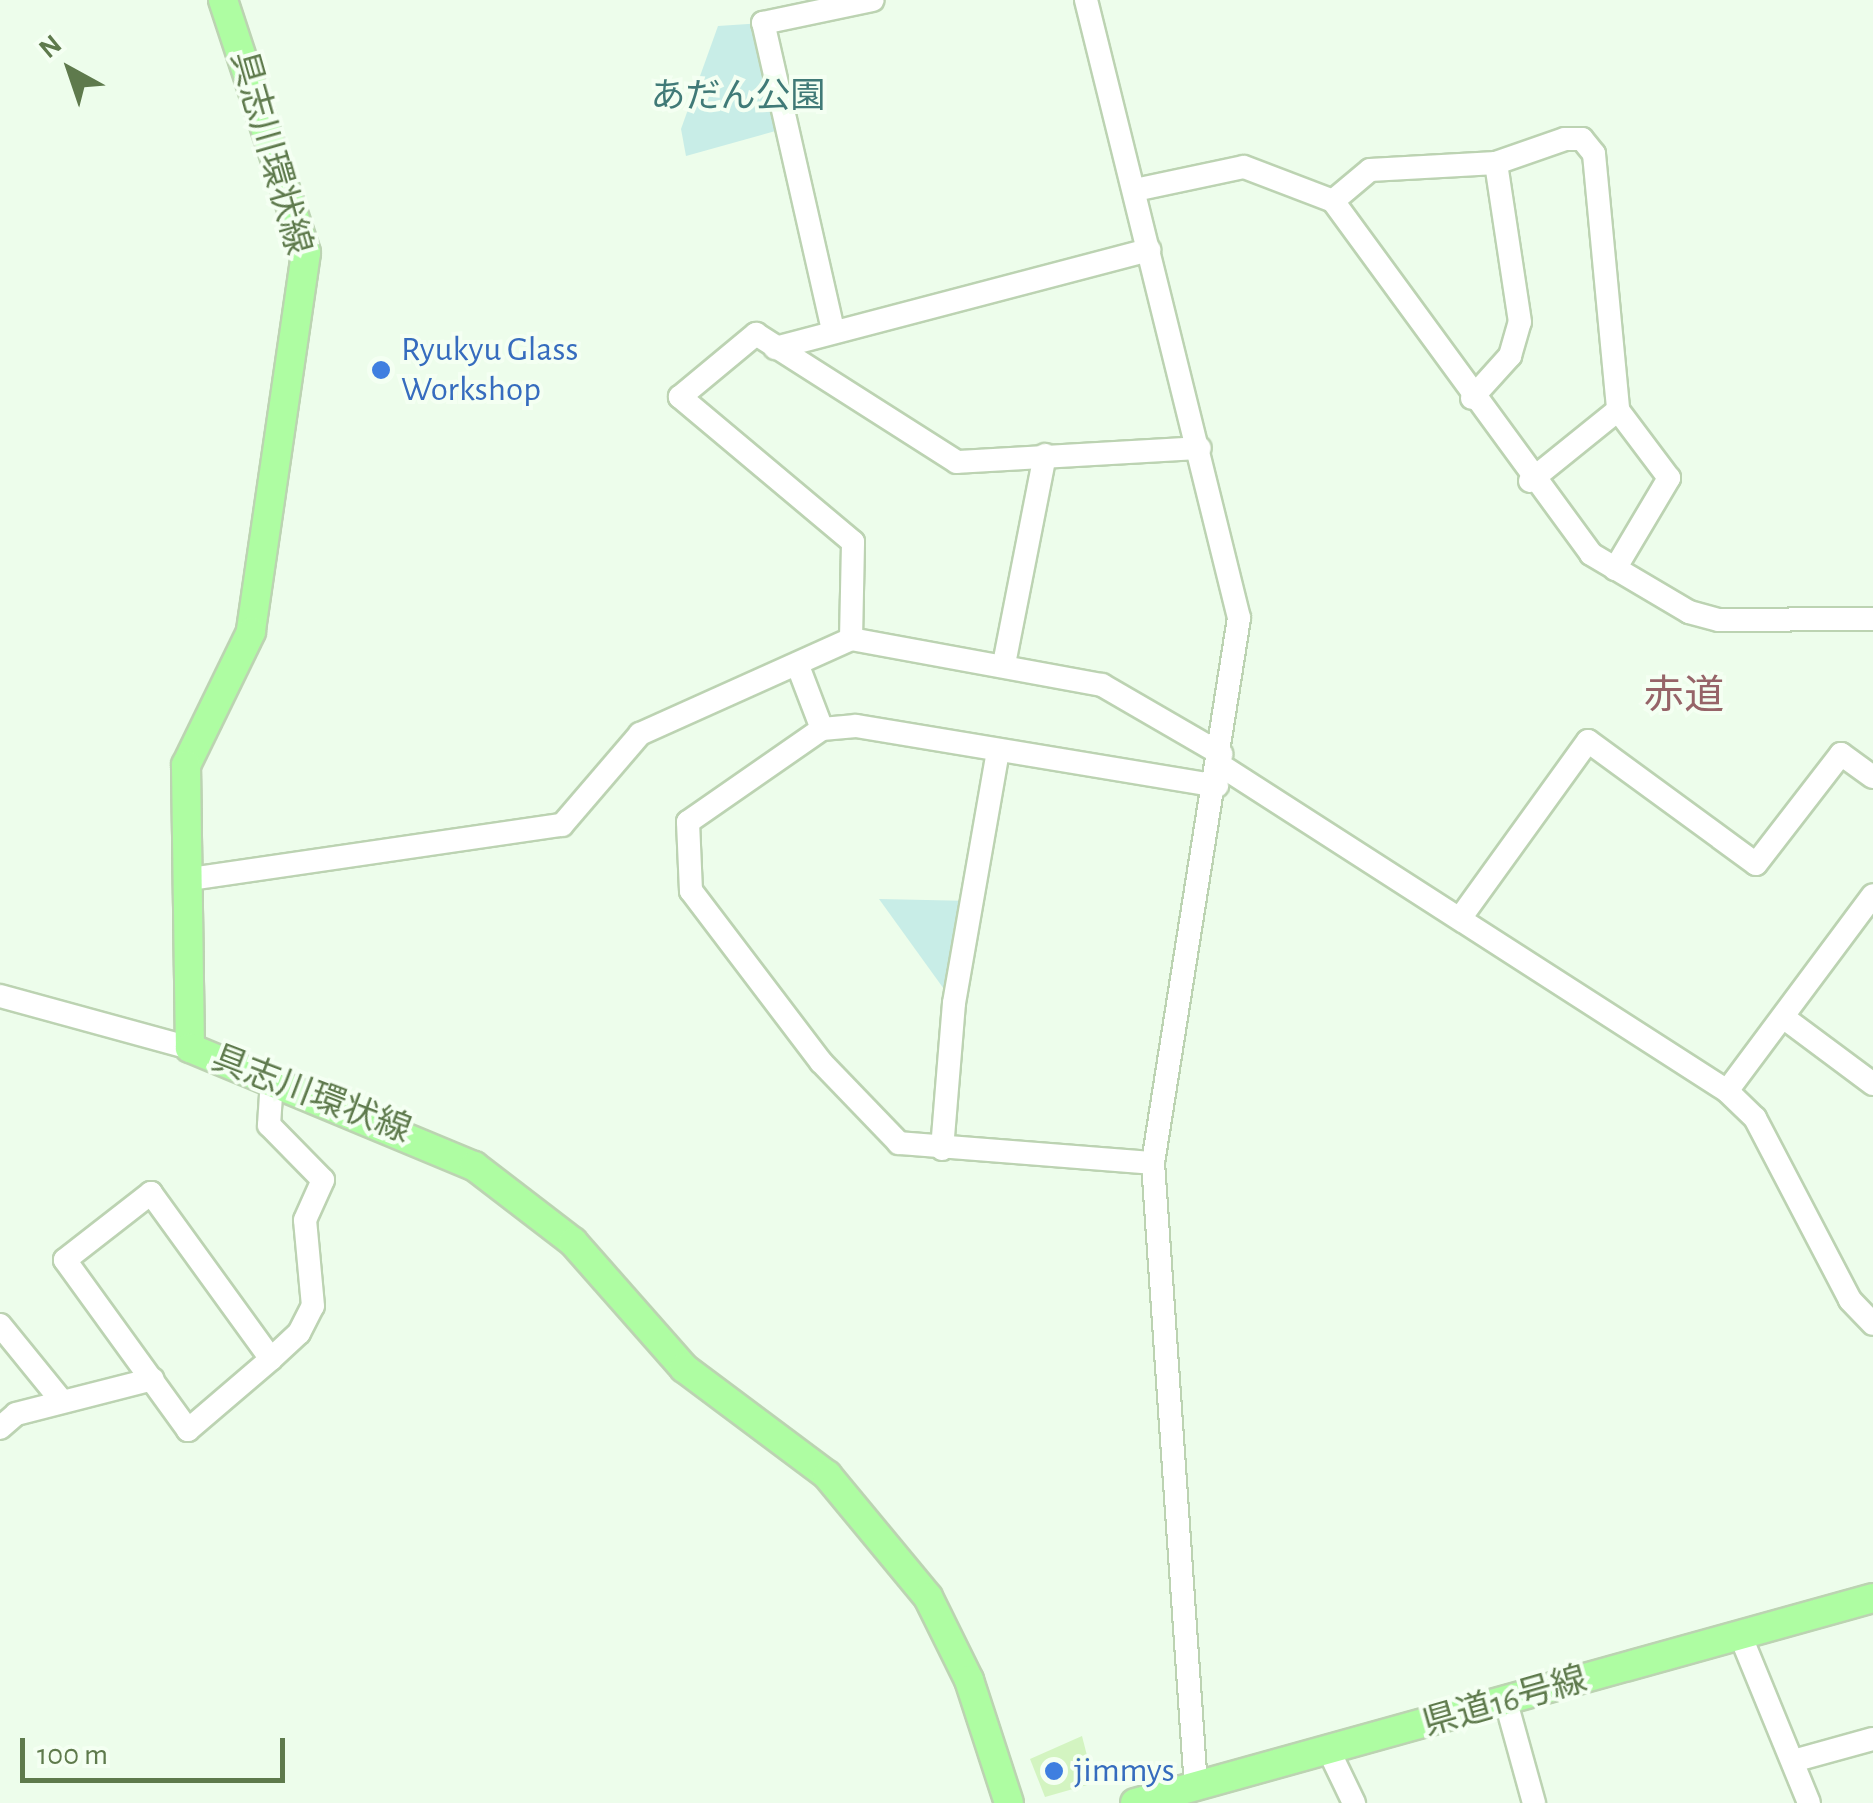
<!DOCTYPE html>
<html>
<head>
<meta charset="utf-8">
<style>
	body { margin:0 }
	#map { position:relative; width:1873px; height:1803px; overflow:hidden; background:#edfdeb; font-family:"Alegreya Sans","Noto Sans JP",sans-serif }
	div>[style] { position:absolute }
	.green>* { inset:0; background:#c8ede7 }
	.building>* { inset:0; background:#d3f4c1 }
	.roads { filter:drop-shadow(2px 0 #bcd3b2) drop-shadow(-2px 0 #bcd3b2) drop-shadow(0 2px #bcd3b2) drop-shadow(0 -2px #bcd3b2) }
	.minor>* { height:22px; margin:-11px; padding:0 11px; transform-origin:11px; border-radius:11px; background:#fff }
	.major>* { height:28px; margin:-14px; padding:0 14px; transform-origin:14px; border-radius:14px; background:#aefda2 }
	.dots>* { width:28px; height:28px; translate:-50% -50%; box-sizing:border-box; border:5px solid #f4fff2; border-radius:50% }
	span { translate:-50% -50%; white-space:nowrap; text-align:center; line-height:1.15; -webkit-text-stroke:8px #f4fff2; paint-order:stroke }
	.park-label { font-size:35px; color:#407a77 }
	.street-label { font-size:35px; color:#5e7a4c }
	.shop-label { font-size:35px; color:#366cbe }
	.left { translate:0 -50%; text-align:left }
	.quarter-label { font-size:40px; color:#966468 }
	.north { position:absolute; left:20px; top:20px; width:100px; height:100px; -webkit-text-stroke:8px #f4fff2; paint-order:stroke; rotate:320deg; font-size:28px; font-weight:700; line-height:40px; text-align:center; color:#5e7a4c }
	.north::after { content:''; display:block; margin:auto; width:35px; height:45px; background:#5e7a4c; clip-path:polygon(50% 0,100% 100%,50% 72%,0 100%) }
	.scale { position:absolute; left:20px; top:1738px; width:265px; height:45px; box-sizing:border-box; border:5px solid #5e7a4c; border-top:0; padding-left:12px; font-size:30px; line-height:35px; white-space:nowrap; color:#5e7a4c; -webkit-text-stroke:8px #f4fff2; paint-order:stroke }
</style>
</head>
<body>
<div id="map">
	<div class="green">
		<i style="clip-path:polygon(763px 23px,790px 127px,686px 156px,681px 129px,718px 26px)"></i>
		<i style="clip-path:polygon(879px 899px,973px 901px,954px 1003px)"></i>
	</div>
	<div class="building">
		<i style="clip-path:polygon(1082px 1736px,1094px 1783px,1045px 1797px,1030px 1759px)"></i>
	</div>
	<div class="roads">
		<div class="minor">
			<i style="left:1086px;top:0;width:637px;rotate:76.09deg"></i>
			<i style="left:1239px;top:618px;width:552px;rotate:98.97deg"></i>
			<i style="left:1153px;top:1163px;width:625px;rotate:86.06deg"></i>
			<i style="left:1135px;top:190px;width:111px;rotate:-11.9deg"></i>
			<i style="left:1244px;top:167px;width:95px;rotate:20.9deg"></i>
			<i style="left:1333px;top:201px;width:437px;rotate:53.8deg"></i>
			<i style="left:1591px;top:554px;width:114px;rotate:30.6deg"></i>
			<i style="left:1689px;top:612px;width:31px;rotate:15deg"></i>
			<i style="left:1719px;top:620px;width:154px;rotate:-0.4deg"></i>
			<i style="left:1333px;top:201px;width:48px;rotate:-40deg"></i>
			<i style="left:1370px;top:170px;width:126px;rotate:-3.2deg"></i>
			<i style="left:1496px;top:163px;width:73px;rotate:-19.2deg"></i>
			<i style="left:1565px;top:139px;width:17px"></i>
			<i style="left:1582px;top:139px;width:19px;rotate:51deg"></i>
			<i style="left:1594px;top:154px;width:257px;rotate:84.6deg"></i>
			<i style="left:1618px;top:410px;width:113px;rotate:141.1deg"></i>
			<i style="left:833px;top:330px;width:315px;rotate:-102.8deg"></i>
			<i style="left:763px;top:23px;width:112px;rotate:-11.8deg"></i>
			<i style="left:775px;top:348px;width:387px;rotate:-14.7deg"></i>
			<i style="left:1472px;top:398px;width:57px;rotate:-47.9deg"></i>
			<i style="left:1510px;top:356px;width:35px;rotate:-74deg"></i>
			<i style="left:1520px;top:322px;width:161px;rotate:-98.6deg"></i>
			<i style="left:1615px;top:569px;width:106px;rotate:-59.3deg"></i>
			<i style="left:1669px;top:478px;width:85px;rotate:-126.9deg"></i>
			<i style="left:851px;top:639px;width:97px;rotate:-88.8deg"></i>
			<i style="left:853px;top:542px;width:226px;rotate:-140deg"></i>
			<i style="left:680px;top:397px;width:99px;rotate:-39.7deg"></i>
			<i style="left:756px;top:334px;width:238px;rotate:32.5deg"></i>
			<i style="left:957px;top:462px;width:243px;rotate:-3.3deg"></i>
			<i style="left:1004px;top:664px;width:213px;rotate:-78.9deg"></i>
			<i style="left:798px;top:666px;width:67px;rotate:69.1deg"></i>
			<i style="left:1220px;top:765px;width:603px;rotate:32.74deg"></i>
			<i style="left:1727px;top:1091px;width:39px;rotate:44deg"></i>
			<i style="left:1755px;top:1118px;width:205px;rotate:62.4deg"></i>
			<i style="left:1850px;top:1300px;width:33px;rotate:46deg"></i>
			<i style="left:190px;top:879px;width:376px;rotate:-8.3deg"></i>
			<i style="left:562px;top:825px;width:120px;rotate:-49.4deg"></i>
			<i style="left:640px;top:734px;width:231px;rotate:-24.2deg"></i>
			<i style="left:851px;top:639px;width:255px;rotate:10.4deg"></i>
			<i style="left:1102px;top:685px;width:138px;rotate:30.1deg"></i>
			<i style="left:1461px;top:917px;width:217px;rotate:-54.2deg"></i>
			<i style="left:1588px;top:741px;width:208px;rotate:36.2deg"></i>
			<i style="left:1756px;top:864px;width:139px;rotate:-52.3deg"></i>
			<i style="left:1841px;top:754px;width:39px;rotate:36deg"></i>
			<i style="left:0;top:996px;width:197px;rotate:15.3deg"></i>
			<i style="left:1783px;top:1017px;width:112px;rotate:36.7deg"></i>
			<i style="left:1727px;top:1091px;width:244px;rotate:-53.3deg"></i>
			<i style="left:942px;top:1149px;width:146px;rotate:-85.3deg"></i>
			<i style="left:954px;top:1003px;width:256px;rotate:-80.1deg"></i>
			<i style="left:1153px;top:1163px;width:255px;rotate:-175.5deg"></i>
			<i style="left:899px;top:1143px;width:112px;rotate:-133.9deg"></i>
			<i style="left:821px;top:1062px;width:215px;rotate:-127.2deg"></i>
			<i style="left:691px;top:891px;width:69px;rotate:-92.5deg"></i>
			<i style="left:688px;top:822px;width:163px;rotate:-34.8deg"></i>
			<i style="left:822px;top:729px;width:34px;rotate:-5deg"></i>
			<i style="left:856px;top:726px;width:366px;rotate:9.4deg"></i>
			<i style="left:0;top:1325px;width:97px;rotate:50.9deg"></i>
			<i style="left:271px;top:1359px;width:205px;rotate:-125.9deg"></i>
			<i style="left:151px;top:1193px;width:109px;rotate:142.1deg"></i>
			<i style="left:65px;top:1260px;width:210px;rotate:54.1deg"></i>
			<i style="left:188px;top:1430px;width:109px;rotate:-40.5deg"></i>
			<i style="left:271px;top:1359px;width:38px;rotate:-43deg"></i>
			<i style="left:299px;top:1333px;width:30px;rotate:-63deg"></i>
			<i style="left:313px;top:1306px;width:86px;rotate:-95.3deg"></i>
			<i style="left:305px;top:1220px;width:44px;rotate:-65.8deg"></i>
			<i style="left:323px;top:1180px;width:77px;rotate:-134.5deg"></i>
			<i style="left:269px;top:1125px;width:45px;rotate:-86.2deg"></i>
			<i style="left:0;top:1428px;width:21px;rotate:-41deg"></i>
			<i style="left:16px;top:1414px;width:141px;rotate:-14.3deg"></i>
			<i style="left:1741px;top:1637px;width:179px;rotate:67.7deg"></i>
			<i style="left:1506px;top:1702px;width:105px;rotate:74.5deg"></i>
			<i style="left:1329px;top:1751px;width:58px;rotate:64.3deg"></i>
			<i style="left:1793px;top:1761px;width:83px;rotate:-15.4deg"></i>
		</div>
		<div class="major">
			<i style="left:223px;top:0;width:266px;rotate:71.8deg"></i>
			<i style="left:306px;top:253px;width:383px;rotate:98.3deg"></i>
			<i style="left:251px;top:632px;width:148px;rotate:116deg"></i>
			<i style="left:186px;top:765px;width:283px;rotate:89.2deg"></i>
			<i style="left:190px;top:1048px;width:308px;rotate:22.6deg"></i>
			<i style="left:474px;top:1166px;width:125px;rotate:37.5deg"></i>
			<i style="left:573px;top:1242px;width:168px;rotate:48.6deg"></i>
			<i style="left:684px;top:1368px;width:179px;rotate:36.8deg"></i>
			<i style="left:827px;top:1475px;width:158px;rotate:50.4deg"></i>
			<i style="left:928px;top:1597px;width:93px;rotate:63.7deg"></i>
			<i style="left:969px;top:1680px;width:129px;rotate:72deg"></i>
			<i style="left:1135px;top:1803px;width:766px;rotate:-15.52deg"></i>
		</div>
	</div>
	<div class="dots">
		<i style="left:381px;top:370px;background:#3f7fe0"></i>
		<i style="left:1054px;top:1771px;background:#3f7fe0"></i>
	</div>
	<div class="park-label">
		<span style="left:738px;top:97px">あだん公園</span>
	</div>
	<div class="street-label">
		<span style="left:270px;top:153px;rotate:74deg">具志川環状線</span>
		<span style="left:311px;top:1095px;rotate:21deg">具志川環状線</span>
		<span style="left:1505px;top:1702px;rotate:-16deg">県道16号線</span>
	</div>
	<div class="shop-label">
		<span class="left" style="left:401px;top:370px">Ryukyu Glass<br>Workshop</span>
		<span class="left" style="left:1074px;top:1771px">jimmys</span>
	</div>
	<div class="quarter-label">
		<span style="left:1684px;top:696px">赤道</span>
	</div>
	<div class="north">N</div>
	<div class="scale">100 m</div>
</div>
</body>
</html>
